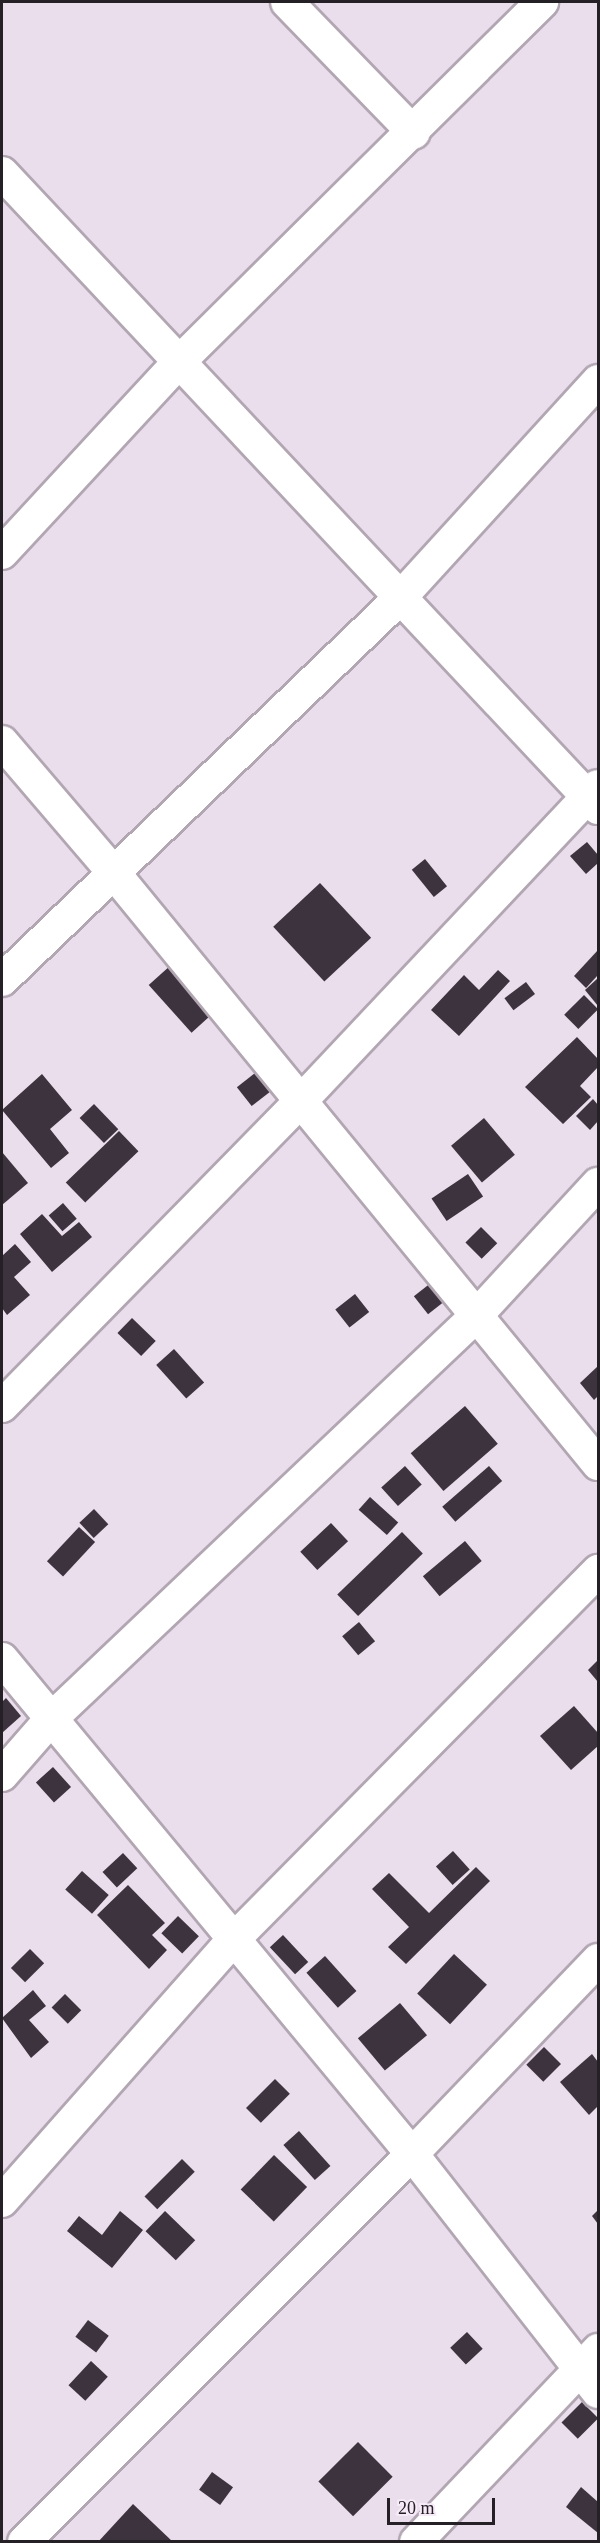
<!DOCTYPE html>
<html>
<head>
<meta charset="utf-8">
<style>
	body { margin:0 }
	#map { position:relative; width:600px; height:2543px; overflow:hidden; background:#eadeec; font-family:Georgia,serif }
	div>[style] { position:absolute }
	.building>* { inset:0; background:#3d333e; transform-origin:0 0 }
	.roads { filter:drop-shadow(2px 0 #b2a6b3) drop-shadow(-2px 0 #b2a6b3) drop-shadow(0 2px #b2a6b3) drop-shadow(0 -2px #b2a6b3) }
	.street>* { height:32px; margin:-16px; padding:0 16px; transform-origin:16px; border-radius:16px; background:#fff }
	span { translate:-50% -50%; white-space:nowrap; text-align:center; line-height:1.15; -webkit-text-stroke:6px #f8ebf9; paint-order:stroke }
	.frame { position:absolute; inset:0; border:3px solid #242025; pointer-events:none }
	.scale { position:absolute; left:387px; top:2498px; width:108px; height:27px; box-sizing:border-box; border:3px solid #242025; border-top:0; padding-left:8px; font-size:18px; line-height:21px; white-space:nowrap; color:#242025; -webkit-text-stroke:4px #f8ebf9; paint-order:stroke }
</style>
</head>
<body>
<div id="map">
	<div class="building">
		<i style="clip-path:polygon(587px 842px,598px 855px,598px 863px,586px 874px,570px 856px)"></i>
		<i style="left:425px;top:859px;width:35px;height:17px;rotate:51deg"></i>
		<i style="left:320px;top:883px;width:75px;height:64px;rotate:47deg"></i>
		<i style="clip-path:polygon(598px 950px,598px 975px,586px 988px,574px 976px)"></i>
		<i style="left:171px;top:965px;width:64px;height:30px;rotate:48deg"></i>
		<i style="clip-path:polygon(498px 970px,510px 981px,459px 1036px,431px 1010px,464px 975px,479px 990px)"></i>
		<i style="clip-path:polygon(598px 978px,598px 1006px,585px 990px)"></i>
		<i style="left:526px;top:982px;width:15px;height:27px;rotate:53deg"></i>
		<i style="left:584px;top:995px;width:20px;height:28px;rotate:45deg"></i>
		<i style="clip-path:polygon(577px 1037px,598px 1059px,598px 1067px,580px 1086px,591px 1097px,563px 1124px,525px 1087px)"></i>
		<i style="left:255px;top:1073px;width:24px;height:23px;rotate:52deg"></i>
		<i style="clip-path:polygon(42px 1074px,72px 1110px,50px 1129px,69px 1153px,51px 1168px,2px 1110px)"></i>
		<i style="clip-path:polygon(593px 1099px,598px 1105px,598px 1121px,590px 1130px,576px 1116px)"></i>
		<i style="left:94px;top:1104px;width:35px;height:20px;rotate:46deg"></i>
		<i style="left:484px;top:1118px;width:48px;height:43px;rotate:50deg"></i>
		<i style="left:119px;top:1131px;width:28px;height:74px;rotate:46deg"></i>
		<i style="clip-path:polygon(2px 1152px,28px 1183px,2px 1205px)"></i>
		<i style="left:468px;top:1174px;width:27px;height:44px;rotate:56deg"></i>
		<i style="left:63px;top:1203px;width:21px;height:19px;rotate:49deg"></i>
		<i style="clip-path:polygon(42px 1214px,62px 1236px,79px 1222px,92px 1237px,52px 1272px,20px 1234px)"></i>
		<i style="left:481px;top:1227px;width:23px;height:22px;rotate:45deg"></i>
		<i style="clip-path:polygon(15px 1244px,31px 1262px,14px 1277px,30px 1295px,7px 1315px,2px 1308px,2px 1256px)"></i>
		<i style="left:432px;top:1282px;width:23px;height:23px;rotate:52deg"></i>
		<i style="left:355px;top:1294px;width:23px;height:25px;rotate:52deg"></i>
		<i style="left:132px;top:1318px;width:33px;height:21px;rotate:44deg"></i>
		<i style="left:174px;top:1349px;width:45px;height:24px;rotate:48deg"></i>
		<i style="clip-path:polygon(598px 1366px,598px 1396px,594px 1400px,580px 1383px)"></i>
		<i style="left:465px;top:1406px;width:50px;height:72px;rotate:49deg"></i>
		<i style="left:405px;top:1466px;width:25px;height:32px;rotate:48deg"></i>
		<i style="left:489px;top:1466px;width:20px;height:62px;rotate:49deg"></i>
		<i style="left:370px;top:1497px;width:38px;height:17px;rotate:42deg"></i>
		<i style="left:94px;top:1509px;width:21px;height:20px;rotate:47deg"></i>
		<i style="left:331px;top:1523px;width:25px;height:42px;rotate:47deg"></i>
		<i style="left:79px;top:1527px;width:22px;height:47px;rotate:43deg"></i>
		<i style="left:402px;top:1532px;width:30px;height:90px;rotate:46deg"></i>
		<i style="left:465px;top:1541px;width:26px;height:55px;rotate:50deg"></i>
		<i style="left:359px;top:1622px;width:25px;height:22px;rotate:50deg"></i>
		<i style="clip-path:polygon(598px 1660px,598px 1682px,588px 1670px)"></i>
		<i style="clip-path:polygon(6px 1698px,21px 1716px,2px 1733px,2px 1702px)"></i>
		<i style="clip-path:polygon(574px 1706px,598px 1733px,598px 1746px,571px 1770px,540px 1736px)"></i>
		<i style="left:53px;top:1767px;width:27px;height:23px;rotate:48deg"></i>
		<i style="left:453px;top:1851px;width:25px;height:23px;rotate:48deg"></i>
		<i style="left:123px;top:1853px;width:21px;height:28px;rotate:47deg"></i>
		<i style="clip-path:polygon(476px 1867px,490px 1881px,406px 1964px,388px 1947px,409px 1927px,372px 1889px,389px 1873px,429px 1913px)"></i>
		<i style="left:82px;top:1871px;width:36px;height:25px;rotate:42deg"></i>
		<i style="clip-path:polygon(128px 1885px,165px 1923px,152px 1935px,167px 1950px,149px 1969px,97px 1915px)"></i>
		<i style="left:178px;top:1916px;width:29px;height:24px;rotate:44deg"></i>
		<i style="left:283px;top:1935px;width:37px;height:18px;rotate:47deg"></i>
		<i style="left:30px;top:1949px;width:20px;height:27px;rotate:45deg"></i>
		<i style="left:454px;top:1954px;width:45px;height:54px;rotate:43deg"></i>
		<i style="left:325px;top:1956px;width:47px;height:25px;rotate:48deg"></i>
		<i style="clip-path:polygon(33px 1990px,46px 2006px,29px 2020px,49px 2042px,31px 2058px,2px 2018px)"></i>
		<i style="left:65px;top:1994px;width:23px;height:19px;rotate:45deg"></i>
		<i style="left:400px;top:2003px;width:42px;height:55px;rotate:50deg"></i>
		<i style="left:544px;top:2047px;width:24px;height:25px;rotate:45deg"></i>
		<i style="clip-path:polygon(592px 2054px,598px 2062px,598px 2106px,589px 2115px,560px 2082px)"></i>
		<i style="left:275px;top:2079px;width:21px;height:41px;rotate:45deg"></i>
		<i style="left:299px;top:2131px;width:47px;height:21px;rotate:48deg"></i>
		<i style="left:274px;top:2155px;width:46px;height:48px;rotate:44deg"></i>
		<i style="left:182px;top:2159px;width:18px;height:53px;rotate:45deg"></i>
		<i style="clip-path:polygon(598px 2210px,598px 2224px,592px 2216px)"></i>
		<i style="clip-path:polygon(120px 2211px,143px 2230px,112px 2268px,67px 2231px,79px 2216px,102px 2235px)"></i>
		<i style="left:165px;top:2211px;width:42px;height:28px;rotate:44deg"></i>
		<i style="left:88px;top:2320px;width:26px;height:21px;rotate:37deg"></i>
		<i style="left:467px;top:2332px;width:23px;height:23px;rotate:47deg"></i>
		<i style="left:91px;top:2361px;width:23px;height:33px;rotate:43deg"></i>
		<i style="left:582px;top:2402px;width:23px;height:29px;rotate:45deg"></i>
		<i style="left:358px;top:2442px;width:49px;height:56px;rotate:45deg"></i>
		<i style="left:212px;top:2472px;width:26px;height:22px;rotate:36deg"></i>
		<i style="clip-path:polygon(581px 2487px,598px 2502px,598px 2533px,566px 2507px)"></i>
		<i style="clip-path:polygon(133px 2504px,173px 2542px,98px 2542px)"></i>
	</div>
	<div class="roads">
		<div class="street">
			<i style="left:287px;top:2px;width:182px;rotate:45.9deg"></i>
			<i style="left:2px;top:173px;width:871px;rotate:46.81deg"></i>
			<i style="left:2px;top:553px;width:259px;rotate:-47.2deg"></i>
			<i style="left:178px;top:363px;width:513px;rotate:-44.76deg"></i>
			<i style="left:2px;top:742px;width:172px;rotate:49.5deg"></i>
			<i style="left:114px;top:873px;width:764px;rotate:50.68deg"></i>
			<i style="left:2px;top:980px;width:552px;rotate:-43.82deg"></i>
			<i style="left:400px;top:598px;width:294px;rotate:-47.6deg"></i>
			<i style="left:2px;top:1406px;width:426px;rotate:-45.6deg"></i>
			<i style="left:300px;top:1102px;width:434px;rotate:-46.7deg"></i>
			<i style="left:2px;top:1659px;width:643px;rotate:50.37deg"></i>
			<i style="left:412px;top:2154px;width:302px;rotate:52deg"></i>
			<i style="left:2px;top:1775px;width:74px;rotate:-48.8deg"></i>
			<i style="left:51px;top:1719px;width:586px;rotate:-43.48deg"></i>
			<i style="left:476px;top:1316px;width:180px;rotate:-47.3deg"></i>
			<i style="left:2px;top:2201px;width:350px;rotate:-48.5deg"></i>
			<i style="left:234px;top:1939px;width:518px;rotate:-45.31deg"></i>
			<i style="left:24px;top:2542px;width:549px;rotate:-45deg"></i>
			<i style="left:412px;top:2154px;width:269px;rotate:-46.2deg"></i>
			<i style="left:416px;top:2542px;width:265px;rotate:-46.5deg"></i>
		</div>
	</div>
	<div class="frame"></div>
	<div class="scale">20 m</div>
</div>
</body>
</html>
